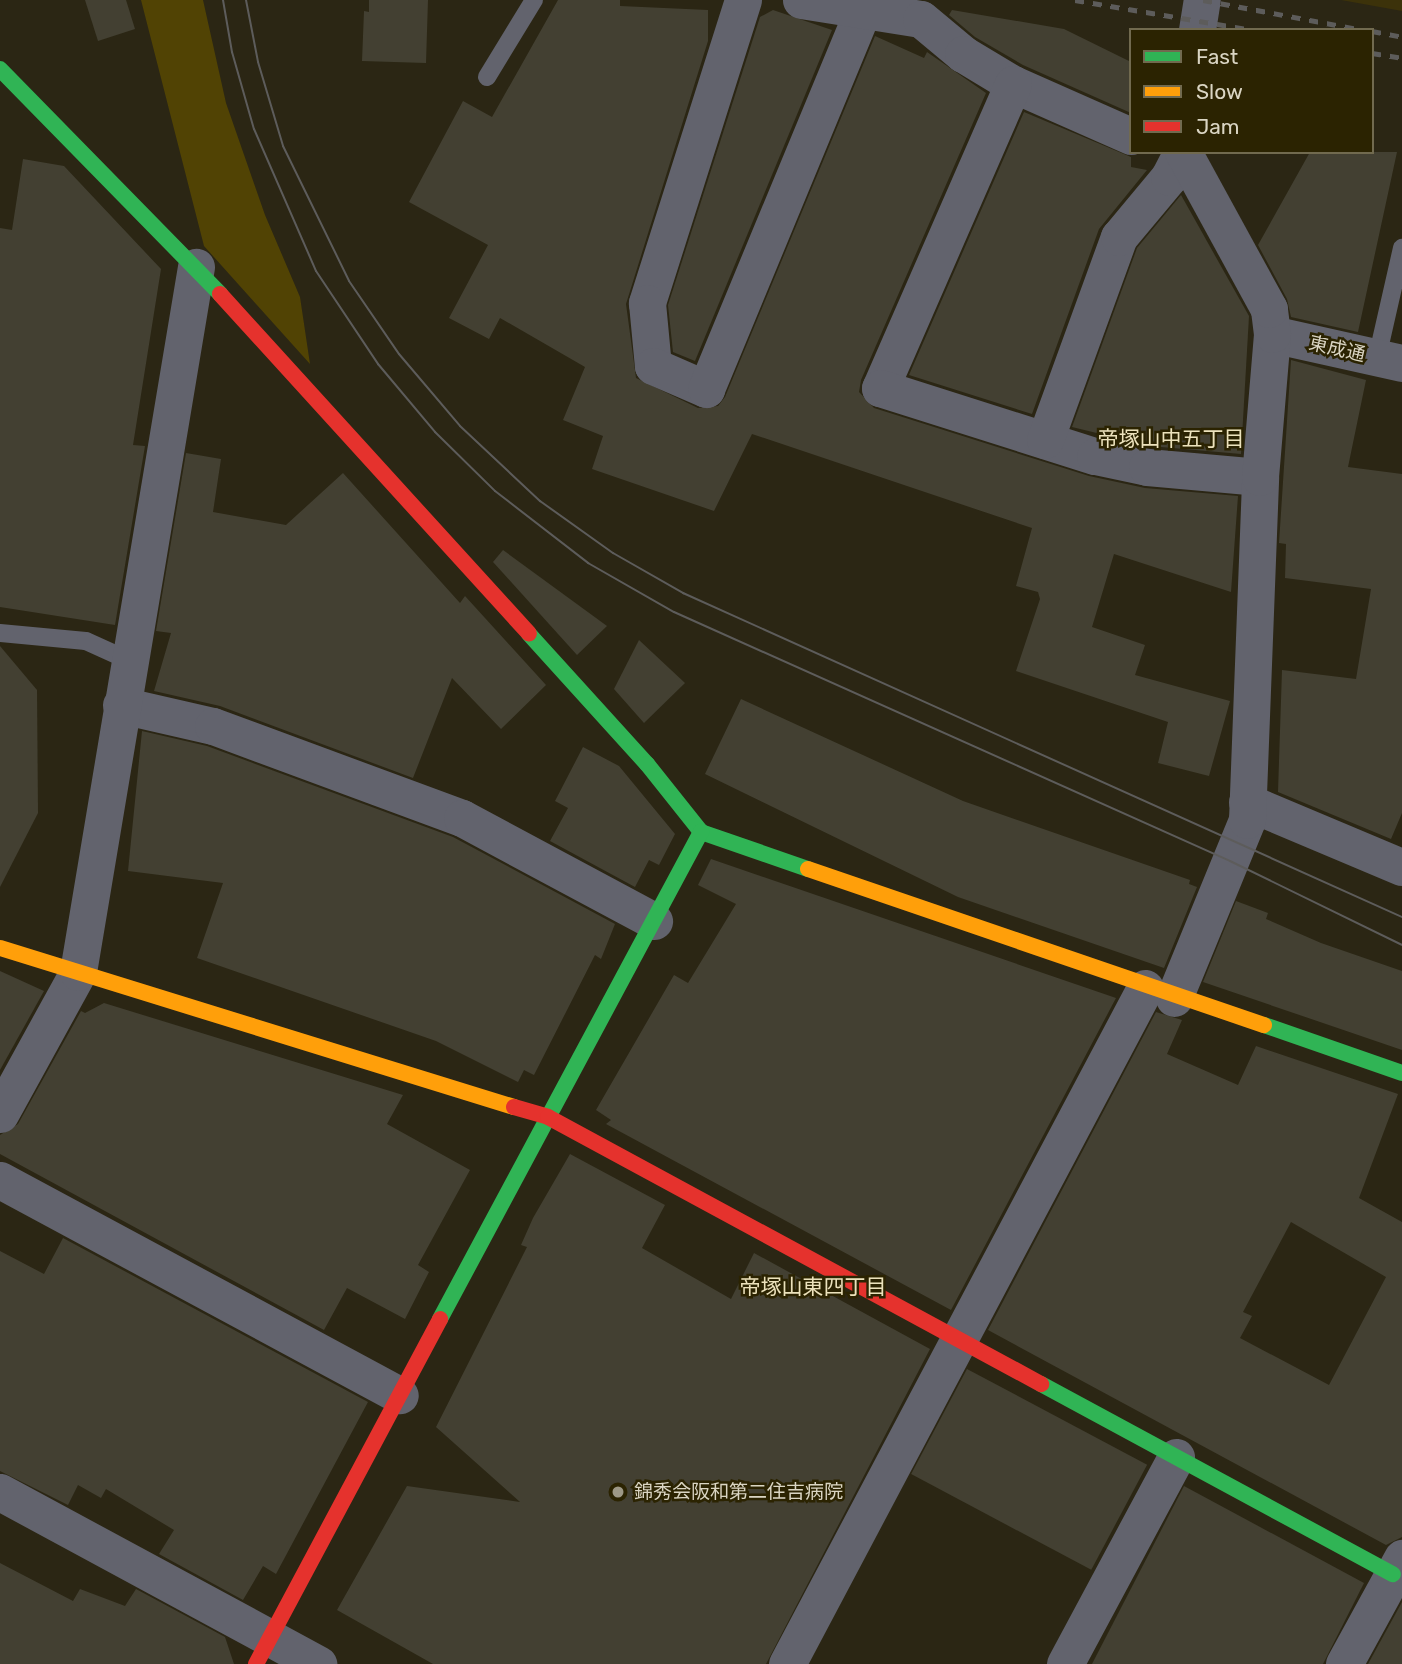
<!DOCTYPE html>
<html>
<head>
<meta charset="utf-8">
<style>
	body { margin:0 }
	#map { position:relative; width:1402px; height:1664px; overflow:hidden; background:#2b2614; font-family:Rubik,"Noto Sans JP",sans-serif }
	div>[style] { position:absolute }
	.built>* { inset:0; background:#3c320a }
	.green>* { inset:0; background:#514304 }
	.building>* { inset:0; background:#434032; transform-origin:0 0 }
	.lane>* { height:18px; margin:-9px; padding:0 9px; transform-origin:9px; border-radius:9px; background:#62636d }
	.street>* { height:37px; margin:-18.5px; padding:0 18.5px; transform-origin:18.5px; border-radius:18.5px; background:#62636d }
	.fast>* { height:16px; margin:-8px; padding:0 8px; transform-origin:8px; border-radius:8px; background:#30b455 }
	.slow>* { height:16px; margin:-8px; padding:0 8px; transform-origin:8px; border-radius:8px; background:#ff9f0a }
	.jam>* { height:16px; margin:-8px; padding:0 8px; transform-origin:8px; border-radius:8px; background:#e5322d }
	.tram>* { height:2px; margin:-1px; padding:0 1px; transform-origin:1px; border-radius:1px; background:#5d5c5b }
	.rail>* { height:5px; margin-top:-2.5px; transform-origin:0; background:repeating-linear-gradient(90deg,#5d5c5b 0 9px,transparent 0 18px) }
	.dots>* { width:19px; height:19px; translate:-50% -50%; box-sizing:border-box; border:4px solid #2b2301; border-radius:50% }
	span { translate:-50% -50%; white-space:nowrap; text-align:center; line-height:1.15; -webkit-text-stroke:5px #2b2301; paint-order:stroke }
	.street-label { font-size:19px; color:#dad5c3 }
	.poi-label { font-size:19px; color:#dad5c3 }
	.left { translate:0 -50%; text-align:left }
	.neighbourhood-label { font-size:21px; color:#ece2bc }
	.legend { position:absolute; left:1129px; top:28px; width:245px; height:126px; box-sizing:border-box; background:#2b2301; border:2px solid #716a4f; margin:0; padding:9px 12px; list-style:none; font-size:21px; color:#dad5c3 }
	.legend li { display:flex; align-items:center; gap:14px; height:35px }
	.legend b { width:35px; border:2px solid #716a4f }
</style>
</head>
<body>
<div id="map">
	<div class="built">
		<i style="clip-path:polygon(1341px 0,1402px 0,1402px 11px)"></i>
	</div>
	<div class="green">
		<i style="clip-path:polygon(141px 0,203px 0,226px 103px,265px 215px,300px 297px,310px 364px,204px 246px)"></i>
	</div>
	<div class="building">
		<i style="clip-path:polygon(85px 0,126px 0,135px 29px,98px 41px)"></i>
		<i style="clip-path:polygon(369px 0,428px 0,426px 63px,362px 61px,364px 11px,369px 12px)"></i>
		<i style="clip-path:polygon(558px 0,620px 0,620px 6px,708px 10px,708px 41px,626px 304px,636px 378px,698px 408px,718px 406px,725px 397px,875px 36px,924px 58px,927px 52px,986px 93px,861px 380px,859px 392px,874px 408px,1089px 476px,1145px 488px,1238px 496px,1231px 592px,1114px 554px,1092px 627px,1145px 645px,1135px 675px,1230px 701px,1209px 776px,1158px 763px,1168px 722px,1016px 671px,1040px 599px,1038px 592px,1016px 586px,1032px 528px,752px 434px,714px 511px,592px 469px,603px 436px,563px 420px,585px 367px,500px 318px,489px 339px,449px 318px,488px 245px,409px 202px,463px 101px,492px 117px)"></i>
		<i style="clip-path:polygon(773px 10px,832px 30px,695px 361px,673px 352px,668px 305px,760px 17px)"></i>
		<i style="clip-path:polygon(952px 10px,1064px 29px,1131px 62px,1131px 113px,1023px 65px,975px 37px,949px 15px)"></i>
		<i style="clip-path:polygon(1024px 112px,1131px 157px,1131px 167px,1147px 170px,1099px 229px,1032px 414px,909px 375px)"></i>
		<i style="clip-path:polygon(1310px 152px,1397px 152px,1358px 332px,1291px 317px,1287px 299px,1258px 245px)"></i>
		<i style="clip-path:polygon(23px 159px,64px 166px,161px 269px,133px 445px,145px 446px,115px 625px,0 607px,0 228px,12px 230px)"></i>
		<i style="clip-path:polygon(1181px 195px,1249px 316px,1241px 454px,1150px 446px,1072px 427px,1137px 248px)"></i>
		<i style="clip-path:polygon(1291px 360px,1366px 380px,1348px 467px,1402px 474px,1402px 813px,1391px 839px,1278px 792px,1282px 670px,1356px 679px,1371px 589px,1285px 578px,1286px 544px,1279px 543px)"></i>
		<i style="clip-path:polygon(186px 453px,221px 459px,213px 512px,286px 525px,343px 473px,460px 603px,465px 596px,546px 685px,501px 729px,452px 678px,413px 778px,220px 706px,154px 691px,171px 633px,156px 631px)"></i>
		<i style="clip-path:polygon(503px 550px,607px 626px,577px 655px,493px 562px)"></i>
		<i style="clip-path:polygon(639px 640px,685px 683px,644px 723px,614px 689px)"></i>
		<i style="clip-path:polygon(0 646px,37px 690px,38px 813px,0 887px)"></i>
		<i style="clip-path:polygon(741px 699px,963px 801px,1190px 880px,1189px 884px,1197px 887px,1164px 968px,958px 897px,705px 774px)"></i>
		<i style="clip-path:polygon(142px 731px,207px 746px,453px 837px,615px 924px,601px 959px,595px 955px,534px 1075px,524px 1070px,518px 1082px,436px 1041px,197px 958px,223px 883px,128px 871px)"></i>
		<i style="clip-path:polygon(583px 747px,619px 766px,675px 834px,659px 865px,649px 860px,635px 887px,550px 841px,568px 808px,555px 801px)"></i>
		<i style="clip-path:polygon(711px 859px,1116px 998px,951px 1310px,606px 1124px,611px 1120px,596px 1110px,674px 975px,688px 983px,736px 904px,698px 885px)"></i>
		<i style="clip-path:polygon(1236px 901px,1268px 913px,1266px 919px,1321px 943px,1402px 971px,1402px 1050px,1203px 982px)"></i>
		<i style="clip-path:polygon(0 971px,44px 991px,0 1070px)"></i>
		<i style="clip-path:polygon(104px 1003px,403px 1095px,387px 1124px,470px 1170px,418px 1265px,429px 1272px,405px 1319px,347px 1288px,324px 1330px,0 1154px,0 1135px,18px 1124px,81px 1011px,85px 1013px)"></i>
		<i style="clip-path:polygon(evenodd,1156px 1012px,1182px 1020px,1167px 1054px,1238px 1085px,1256px 1046px,1398px 1094px,1359px 1198px,1402px 1222px,1402px 1537px,1386px 1545px,988px 1330px,1156px 1012px,1291px 1222px,1386px 1277px,1329px 1385px,1240px 1338px,1252px 1316px,1243px 1312px,1291px 1222px)"></i>
		<i style="clip-path:polygon(570px 1154px,665px 1205px,642px 1248px,731px 1299px,754px 1253px,930px 1349px,766px 1664px,433px 1664px,337px 1610px,407px 1486px,520px 1502px,436px 1427px,527px 1247px,521px 1245px,533px 1218px)"></i>
		<i style="clip-path:polygon(63px 1238px,368px 1402px,276px 1574px,263px 1566px,243px 1600px,159px 1554px,174px 1530px,106px 1489px,101px 1498px,78px 1485px,68px 1505px,0 1471px,0 1251px,44px 1274px)"></i>
		<i style="left:967px;top:1369px;width:204px;height:119px;rotate:28deg"></i>
		<i style="clip-path:polygon(1184px 1486px,1364px 1583px,1323px 1664px,1092px 1664px)"></i>
		<i style="clip-path:polygon(0 1563px,73px 1601px,80px 1589px,125px 1606px,136px 1589px,225px 1637px,234px 1664px,0 1664px)"></i>
		<i style="clip-path:polygon(1402px 1602px,1402px 1664px,1368px 1664px)"></i>
	</div>
	<div class="lane">
		<i style="left:487px;top:77px;width:90px;rotate:-58.6deg"></i>
		<i style="left:1377px;top:358px;width:113px;rotate:-77.2deg"></i>
		<i style="left:0;top:633px;width:86px;rotate:5.3deg"></i>
		<i style="left:86px;top:641px;width:46px;rotate:24.3deg"></i>
	</div>
	<div class="street">
		<i style="left:743px;top:0;width:318px;rotate:107.6deg"></i>
		<i style="left:647px;top:303px;width:63px;rotate:84.6deg"></i>
		<i style="left:653px;top:366px;width:58px;rotate:23.5deg"></i>
		<i style="left:706px;top:389px;width:410px;rotate:-67.5deg"></i>
		<i style="left:801px;top:0;width:121px;rotate:9deg"></i>
		<i style="left:921px;top:19px;width:55px;rotate:39.8deg"></i>
		<i style="left:963px;top:54px;width:58px;rotate:31deg"></i>
		<i style="left:1013px;top:84px;width:129px;rotate:23.8deg"></i>
		<i style="left:1197px;top:30px;width:30px;rotate:-81deg"></i>
		<i style="left:1013px;top:84px;width:332px;rotate:113.6deg"></i>
		<i style="left:880px;top:388px;width:225px;rotate:17.6deg"></i>
		<i style="left:1095px;top:456px;width:53px;rotate:11.9deg"></i>
		<i style="left:1147px;top:467px;width:113px;rotate:5.1deg"></i>
		<i style="left:1272px;top:334px;width:133px;rotate:12.6deg"></i>
		<i style="left:1045px;top:440px;width:216px;rotate:-70deg"></i>
		<i style="left:1119px;top:237px;width:78px;rotate:-50.2deg"></i>
		<i style="left:1169px;top:177px;width:28px;rotate:-63deg"></i>
		<i style="left:121px;top:705px;width:94px;rotate:12.9deg"></i>
		<i style="left:213px;top:726px;width:265px;rotate:20.3deg"></i>
		<i style="left:462px;top:818px;width:218px;rotate:28.2deg"></i>
		<i style="left:1247px;top:802px;width:168px;rotate:22.8deg"></i>
		<i style="left:1174px;top:998px;width:192px;rotate:-67.7deg"></i>
		<i style="left:1247px;top:820px;width:343px;rotate:-87.8deg"></i>
		<i style="left:1260px;top:477px;width:144px;rotate:-85.2deg"></i>
		<i style="left:1272px;top:334px;width:25px;rotate:-97deg"></i>
		<i style="left:1269px;top:309px;width:179px;rotate:-118.7deg"></i>
		<i style="left:0;top:1114px;width:162px;rotate:-61.2deg"></i>
		<i style="left:78px;top:972px;width:715px;rotate:-80.5deg"></i>
		<i style="left:0;top:1180px;width:454px;rotate:28.3deg"></i>
		<i style="left:0;top:1492px;width:362px;rotate:28.4deg"></i>
		<i style="left:787px;top:1664px;width:765px;rotate:-62.09deg"></i>
		<i style="left:1065px;top:1664px;width:235px;rotate:-61.8deg"></i>
		<i style="left:1344px;top:1664px;width:121px;rotate:-61.3deg"></i>
	</div>
	<div class="fast">
		<i style="left:0;top:69px;width:315px;rotate:45.6deg"></i>
		<i style="left:529px;top:634px;width:176px;rotate:47.8deg"></i>
		<i style="left:647px;top:764px;width:87px;rotate:51.5deg"></i>
		<i style="left:701px;top:832px;width:113px;rotate:19.1deg"></i>
		<i style="left:1264px;top:1025px;width:146px;rotate:19.2deg"></i>
		<i style="left:440px;top:1319px;width:553px;rotate:-61.81deg"></i>
		<i style="left:1041px;top:1384px;width:400px;rotate:28.4deg"></i>
	</div>
	<div class="slow">
		<i style="left:808px;top:869px;width:482px;rotate:18.9deg"></i>
		<i style="left:0;top:948px;width:538px;rotate:17.19deg"></i>
	</div>
	<div class="jam">
		<i style="left:220px;top:294px;width:459px;rotate:47.7deg"></i>
		<i style="left:514px;top:1107px;width:35px;rotate:16deg"></i>
		<i style="left:548px;top:1117px;width:561px;rotate:28.44deg"></i>
		<i style="left:256px;top:1664px;width:391px;rotate:-61.9deg"></i>
	</div>
	<div class="tram">
		<i style="left:223px;top:0;width:53px;rotate:80.2deg"></i>
		<i style="left:232px;top:52px;width:80px;rotate:74.1deg"></i>
		<i style="left:254px;top:129px;width:155px;rotate:66.4deg"></i>
		<i style="left:316px;top:271px;width:112px;rotate:56.3deg"></i>
		<i style="left:378px;top:364px;width:89px;rotate:50deg"></i>
		<i style="left:435px;top:432px;width:84px;rotate:44.5deg"></i>
		<i style="left:495px;top:491px;width:118px;rotate:37.7deg"></i>
		<i style="left:588px;top:563px;width:99px;rotate:29.7deg"></i>
		<i style="left:674px;top:612px;width:609px;rotate:24.12deg"></i>
		<i style="left:1230px;top:861px;width:191px;rotate:26deg"></i>
		<i style="left:246px;top:0;width:63px;rotate:79deg"></i>
		<i style="left:258px;top:62px;width:88px;rotate:73.4deg"></i>
		<i style="left:283px;top:146px;width:150px;rotate:63.9deg"></i>
		<i style="left:349px;top:281px;width:88px;rotate:55.6deg"></i>
		<i style="left:399px;top:354px;width:94px;rotate:49.7deg"></i>
		<i style="left:460px;top:426px;width:110px;rotate:43.2deg"></i>
		<i style="left:540px;top:501px;width:90px;rotate:35.5deg"></i>
		<i style="left:613px;top:553px;width:81px;rotate:29.7deg"></i>
		<i style="left:683px;top:593px;width:789px;rotate:24.26deg"></i>
	</div>
	<div class="rail">
		<i style="left:1075px;top:0;width:180px;rotate:9.6deg"></i>
		<i style="left:1203px;top:0;width:164px;rotate:10.6deg"></i>
		<i style="left:1372px;top:31px;width:31px;rotate:11deg"></i>
		<i style="left:1372px;top:53px;width:30px;rotate:9deg"></i>
	</div>
	<div class="dots">
		<i style="left:618px;top:1492px;background:#9d9886"></i>
	</div>
	<div class="street-label">
		<span style="left:1337px;top:349px;rotate:13deg">東成通</span>
	</div>
	<div class="poi-label">
		<span class="left" style="left:634px;top:1492px">錦秀会阪和第二住吉病院</span>
	</div>
	<div class="neighbourhood-label">
		<span style="left:1171px;top:439px">帝塚山中五丁目</span>
		<span style="left:813px;top:1287px">帝塚山東四丁目</span>
	</div>
	<ul class="legend">
	<li><b style="height:9px;background:#30b455"></b>Fast</li>
	<li><b style="height:9px;background:#ff9f0a"></b>Slow</li>
	<li><b style="height:9px;background:#e5322d"></b>Jam</li>
	</ul>
</div>
</body>
</html>
